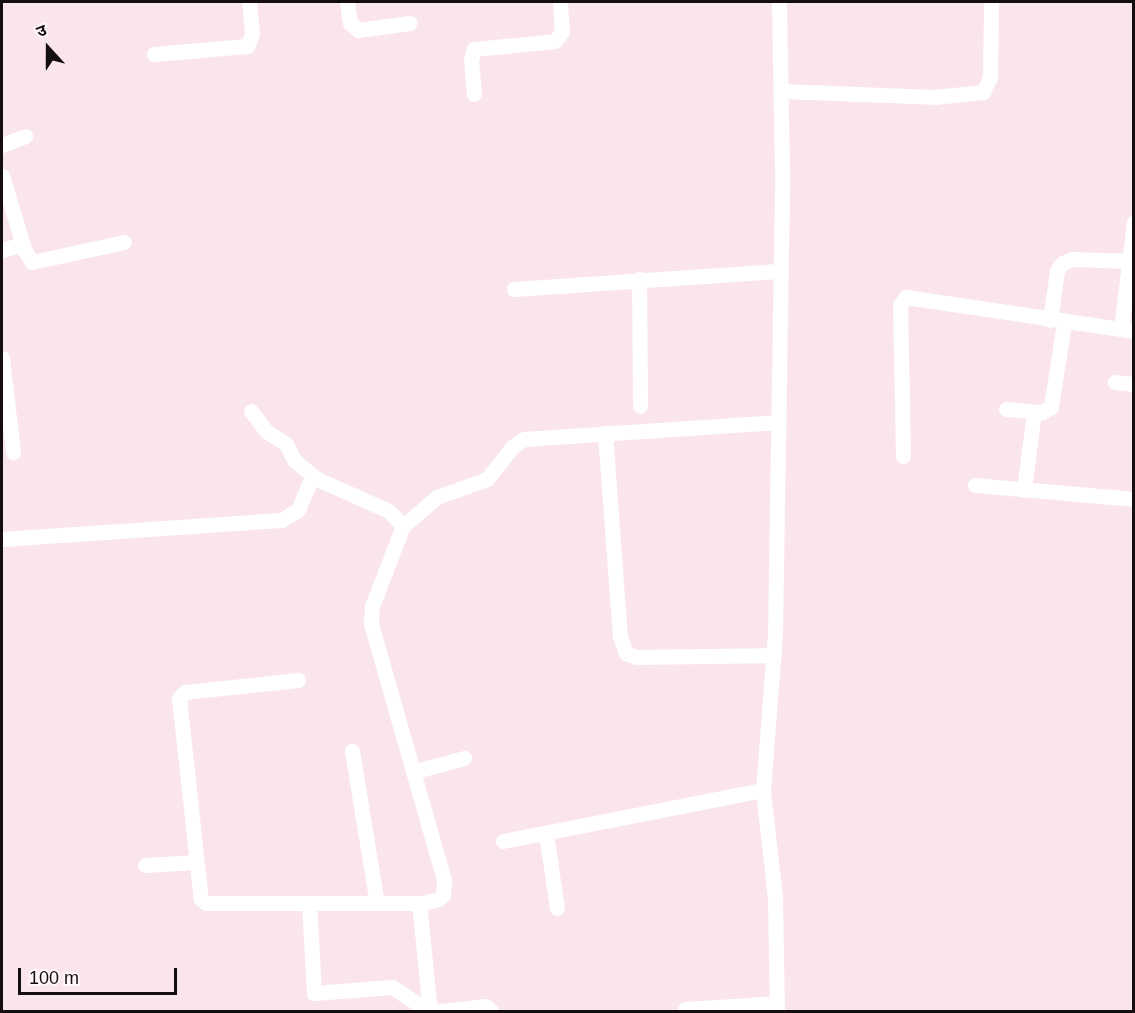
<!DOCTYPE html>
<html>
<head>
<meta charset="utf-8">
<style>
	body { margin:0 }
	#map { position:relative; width:1135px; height:1013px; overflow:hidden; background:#fae5ec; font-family:Helvetica,"Noto Sans Devanagari",sans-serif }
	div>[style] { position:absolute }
	.minor>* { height:15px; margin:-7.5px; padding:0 7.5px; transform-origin:7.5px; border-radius:7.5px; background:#fff }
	span { translate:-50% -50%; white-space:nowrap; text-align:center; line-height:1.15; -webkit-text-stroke:4.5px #fff6f9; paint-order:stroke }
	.frame { position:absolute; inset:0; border:3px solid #150e11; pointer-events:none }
	.north { position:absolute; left:18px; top:18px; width:60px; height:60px; -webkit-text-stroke:4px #fff6f9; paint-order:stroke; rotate:339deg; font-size:16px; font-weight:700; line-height:24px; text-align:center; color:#150e11 }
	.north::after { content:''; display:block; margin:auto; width:21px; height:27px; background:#150e11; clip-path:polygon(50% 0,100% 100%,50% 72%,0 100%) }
	.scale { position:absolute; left:18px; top:968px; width:159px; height:27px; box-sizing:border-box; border:3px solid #150e11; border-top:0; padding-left:8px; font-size:18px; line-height:21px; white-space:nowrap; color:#150e11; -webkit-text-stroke:4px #fff6f9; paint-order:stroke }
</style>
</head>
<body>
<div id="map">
	<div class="minor">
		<i style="left:347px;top:2px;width:21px;rotate:82deg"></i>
		<i style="left:350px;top:23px;width:11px;rotate:41deg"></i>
		<i style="left:358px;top:30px;width:52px;rotate:-7.7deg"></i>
		<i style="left:154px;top:54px;width:93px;rotate:-4.9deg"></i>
		<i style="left:247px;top:46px;width:13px;rotate:-67deg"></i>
		<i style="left:252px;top:34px;width:32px;rotate:-95deg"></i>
		<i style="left:781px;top:91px;width:153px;rotate:2.2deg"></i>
		<i style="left:934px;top:97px;width:49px;rotate:-5.8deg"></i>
		<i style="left:983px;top:92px;width:17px;rotate:-65deg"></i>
		<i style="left:990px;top:77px;width:75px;rotate:-89.2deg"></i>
		<i style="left:474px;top:94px;width:34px;rotate:-95deg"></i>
		<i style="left:471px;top:60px;width:11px;rotate:-75deg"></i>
		<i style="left:474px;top:49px;width:81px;rotate:-5.6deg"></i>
		<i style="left:555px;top:41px;width:11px;rotate:-52deg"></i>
		<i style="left:562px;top:32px;width:30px;rotate:-94deg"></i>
		<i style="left:2px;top:145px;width:25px;rotate:-21deg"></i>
		<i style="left:2px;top:176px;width:78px;rotate:73deg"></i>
		<i style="left:25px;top:251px;width:13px;rotate:58deg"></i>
		<i style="left:32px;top:262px;width:94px;rotate:-12.3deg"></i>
		<i style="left:2px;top:250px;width:21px;rotate:-17deg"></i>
		<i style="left:639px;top:279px;width:127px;rotate:89.5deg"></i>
		<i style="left:514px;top:289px;width:267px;rotate:-3.9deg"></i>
		<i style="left:1050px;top:320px;width:49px;rotate:-81.9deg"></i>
		<i style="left:1057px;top:271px;width:9px;rotate:-58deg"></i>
		<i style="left:1062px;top:263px;width:12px;rotate:-20deg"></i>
		<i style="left:1073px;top:259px;width:56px;rotate:2deg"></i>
		<i style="left:1121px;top:329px;width:108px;rotate:-83.1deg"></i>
		<i style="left:2px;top:358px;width:95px;rotate:83.3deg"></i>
		<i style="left:1115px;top:382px;width:19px;rotate:6deg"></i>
		<i style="left:1006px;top:409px;width:36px;rotate:5deg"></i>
		<i style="left:1042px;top:412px;width:10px;rotate:-29deg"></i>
		<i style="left:1051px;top:407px;width:85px;rotate:-81.2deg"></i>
		<i style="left:251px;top:411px;width:25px;rotate:53deg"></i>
		<i style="left:266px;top:431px;width:24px;rotate:33deg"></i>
		<i style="left:286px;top:444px;width:18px;rotate:63deg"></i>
		<i style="left:294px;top:460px;width:30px;rotate:40deg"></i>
		<i style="left:605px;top:433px;width:204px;rotate:85.8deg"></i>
		<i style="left:620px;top:636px;width:18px;rotate:71deg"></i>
		<i style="left:626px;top:653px;width:11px;rotate:22deg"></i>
		<i style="left:636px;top:657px;width:138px;rotate:-0.8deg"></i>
		<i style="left:903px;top:456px;width:151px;rotate:-91.1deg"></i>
		<i style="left:900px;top:305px;width:10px;rotate:-53deg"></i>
		<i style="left:906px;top:297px;width:231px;rotate:8.5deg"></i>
		<i style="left:975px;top:485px;width:160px;rotate:5deg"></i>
		<i style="left:1024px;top:490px;width:79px;rotate:-82.7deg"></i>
		<i style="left:2px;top:539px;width:280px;rotate:-3.9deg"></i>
		<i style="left:281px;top:520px;width:20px;rotate:-30deg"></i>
		<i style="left:298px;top:510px;width:30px;rotate:-67deg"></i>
		<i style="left:310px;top:482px;width:8px;rotate:-23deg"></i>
		<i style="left:317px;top:479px;width:79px;rotate:24deg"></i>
		<i style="left:389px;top:511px;width:21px;rotate:47deg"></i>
		<i style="left:298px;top:680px;width:114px;rotate:173.9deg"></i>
		<i style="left:185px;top:692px;width:8px;rotate:135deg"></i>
		<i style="left:179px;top:698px;width:202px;rotate:83.8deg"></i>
		<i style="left:201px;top:899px;width:6px;rotate:39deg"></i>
		<i style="left:206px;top:903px;width:218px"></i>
		<i style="left:424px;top:903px;width:15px;rotate:-16deg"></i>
		<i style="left:438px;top:899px;width:6px;rotate:-39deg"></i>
		<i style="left:443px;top:895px;width:15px;rotate:-86deg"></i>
		<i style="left:444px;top:880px;width:266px;rotate:-105.9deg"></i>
		<i style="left:371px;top:624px;width:18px;rotate:-87deg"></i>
		<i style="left:372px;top:606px;width:86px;rotate:-68.8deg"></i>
		<i style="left:403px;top:526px;width:45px;rotate:-40.5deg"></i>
		<i style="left:437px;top:497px;width:53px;rotate:-19.8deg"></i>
		<i style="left:487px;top:479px;width:41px;rotate:-52deg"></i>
		<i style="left:512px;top:447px;width:14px;rotate:-34deg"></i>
		<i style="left:524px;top:439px;width:255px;rotate:-3.8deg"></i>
		<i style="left:352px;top:751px;width:154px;rotate:80.7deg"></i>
		<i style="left:416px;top:771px;width:50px;rotate:-15.2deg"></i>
		<i style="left:546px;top:833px;width:76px;rotate:81.7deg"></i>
		<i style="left:503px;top:841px;width:265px;rotate:-11.1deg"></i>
		<i style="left:145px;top:865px;width:51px;rotate:-3.4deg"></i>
		<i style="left:309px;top:903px;width:90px;rotate:86.8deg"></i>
		<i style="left:314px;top:993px;width:78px;rotate:-4.4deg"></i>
		<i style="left:392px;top:987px;width:31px;rotate:33deg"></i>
		<i style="left:418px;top:1004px;width:12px;rotate:9deg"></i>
		<i style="left:419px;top:903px;width:110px;rotate:84.2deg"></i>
		<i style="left:685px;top:1009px;width:92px;rotate:-3.7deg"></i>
		<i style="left:433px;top:1012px;width:53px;rotate:-6.5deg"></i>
		<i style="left:486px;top:1006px;width:8px;rotate:45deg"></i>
		<i style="left:777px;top:1012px;width:115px;rotate:-91deg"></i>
		<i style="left:775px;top:897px;width:108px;rotate:-96.4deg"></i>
		<i style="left:763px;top:790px;width:155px;rotate:-85.6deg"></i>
		<i style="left:775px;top:635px;width:461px;rotate:-89.1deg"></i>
		<i style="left:782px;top:174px;width:172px;rotate:-91deg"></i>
	</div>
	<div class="frame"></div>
	<div class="north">उ</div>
	<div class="scale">100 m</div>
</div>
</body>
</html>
